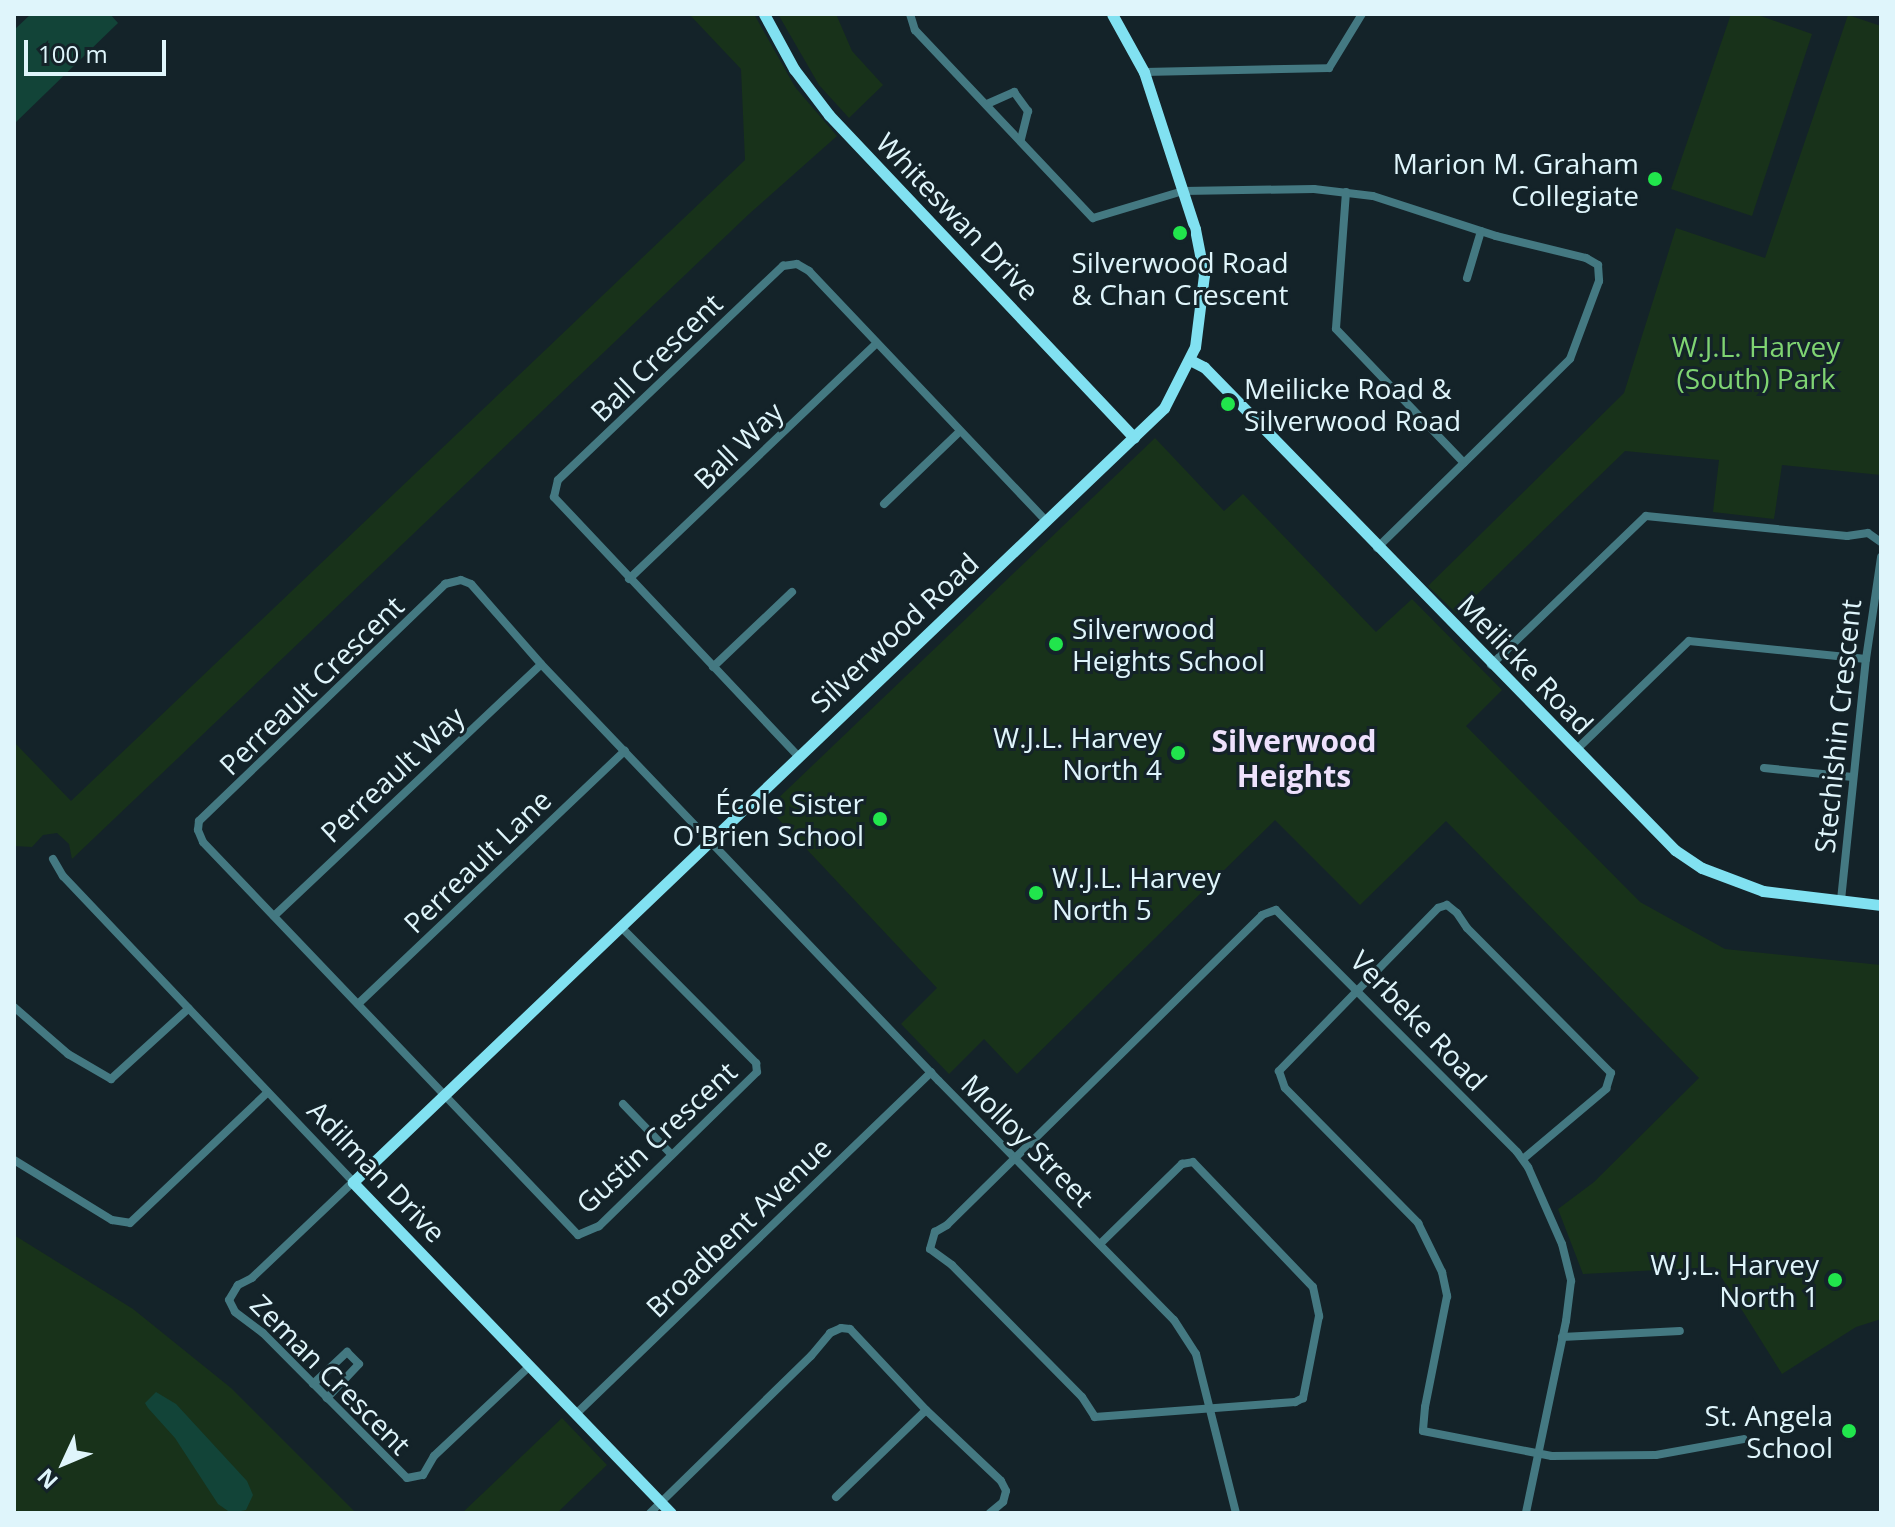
<!DOCTYPE html>
<html>
<head>
<meta charset="utf-8">
<style>
	body { margin:0 }
	#map { position:relative; width:1895px; height:1527px; overflow:hidden; background:#142329; font-family:"Open Sans",sans-serif }
	div>[style] { position:absolute }
	.green>* { inset:0; background:#18321a }
	.water>* { inset:0; background:#124438 }
	.street>* { height:8px; margin:-4px; padding:0 4px; transform-origin:4px; border-radius:4px; background:#447982 }
	.secondary>* { height:11px; margin:-5.5px; padding:0 5.5px; transform-origin:5.5px; border-radius:5.5px; background:#81e1f1 }
	.dots>* { width:22px; height:22px; translate:-50% -50%; box-sizing:border-box; border:4px solid #142329; border-radius:50% }
	span { translate:-50% -50%; white-space:nowrap; text-align:center; line-height:1.15; -webkit-text-stroke:6px #142329; paint-order:stroke }
	.poi-label { font-size:28px; color:#dff5fb }
	.right { translate:-100% -50%; text-align:right }
	.left { translate:0 -50%; text-align:left }
	.street-label { font-size:28px; color:#dff5fb }
	.park-label { font-size:28px; color:#7fd472 }
	.neighbourhood-label { font-size:30px; color:#eee1fc; font-weight:700 }
	.frame { position:absolute; inset:0; border:16px solid #dff5fb; pointer-events:none }
	.north { position:absolute; left:24px; top:1423px; width:80px; height:80px; -webkit-text-stroke:6px #142329; paint-order:stroke; rotate:226deg; font-size:22px; font-weight:700; line-height:32px; text-align:center; color:#dff5fb }
	.north::after { content:''; display:block; margin:auto; width:28px; height:36px; background:#dff5fb; clip-path:polygon(50% 0,100% 100%,50% 72%,0 100%) }
	.scale { position:absolute; left:24px; top:40px; width:142px; height:36px; box-sizing:border-box; border:4px solid #dff5fb; border-top:0; padding-left:10px; font-size:24px; line-height:28px; white-space:nowrap; color:#dff5fb; -webkit-text-stroke:6px #142329; paint-order:stroke }
</style>
</head>
<body>
<div id="map">
	<div class="green">
		<i style="clip-path:polygon(689px 14px,754px 14px,795px 87px,837px 136px,749px 214px,72px 859px,69px 844px,57px 833px,43px 835px,32px 847px,14px 846px,14px 742px,71px 801px,745px 160px,741px 69px)"></i>
		<i style="clip-path:polygon(778px 14px,836px 14px,852px 51px,883px 85px,849px 118px,819px 85px)"></i>
		<i style="clip-path:polygon(1731px 14px,1755px 14px,1812px 34px,1752px 216px,1671px 189px)"></i>
		<i style="clip-path:polygon(1848px 15px,1881px 26px,1881px 475px,1782px 465px,1774px 519px,1713px 512px,1719px 460px,1625px 451px,1457px 614px,1428px 586px,1624px 393px,1676px 228px,1765px 258px)"></i>
		<i style="clip-path:polygon(1155px 438px,1224px 511px,1243px 494px,1376px 632px,1412px 599px,1502px 690px,1466px 726px,1640px 902px,1725px 949px,1881px 965px,1881px 1319px,1856px 1327px,1782px 1374px,1715px 1267px,1583px 1274px,1558px 1209px,1594px 1182px,1699px 1078px,1446px 821px,1360px 905px,1275px 820px,1017px 1074px,984px 1039px,949px 1074px,901px 1024px,937px 988px,768px 808px)"></i>
		<i style="clip-path:polygon(14px 1235px,133px 1309px,231px 1388px,356px 1513px,14px 1513px)"></i>
		<i style="clip-path:polygon(562px 1418px,607px 1465px,557px 1513px,462px 1513px)"></i>
	</div>
	<div class="water">
		<i style="clip-path:polygon(31px 14px,110px 14px,118px 23px,14px 124px,14px 30px)"></i>
		<i style="clip-path:polygon(156px 1392px,176px 1404px,247px 1481px,253px 1495px,246px 1510px,231px 1513px,218px 1504px,175px 1438px,148px 1408px,145px 1403px)"></i>
	</div>
	<div class="street">
		<i style="left:910px;top:14px;width:17px;rotate:73deg"></i>
		<i style="left:915px;top:30px;width:259px;rotate:46.6deg"></i>
		<i style="left:1093px;top:218px;width:94px;rotate:-16.7deg"></i>
		<i style="left:1183px;top:191px;width:131px;rotate:-0.9deg"></i>
		<i style="left:1314px;top:189px;width:59px;rotate:6.8deg"></i>
		<i style="left:1373px;top:196px;width:129px;rotate:18deg"></i>
		<i style="left:1496px;top:236px;width:93px;rotate:13.7deg"></i>
		<i style="left:1586px;top:258px;width:14px;rotate:30deg"></i>
		<i style="left:1598px;top:265px;width:16px;rotate:86deg"></i>
		<i style="left:1599px;top:281px;width:83px;rotate:110.4deg"></i>
		<i style="left:1570px;top:359px;width:270px;rotate:135.6deg"></i>
		<i style="left:1144px;top:72px;width:185px;rotate:-1.2deg"></i>
		<i style="left:1329px;top:68px;width:63px;rotate:-58.6deg"></i>
		<i style="left:987px;top:104px;width:30px;rotate:-24deg"></i>
		<i style="left:1014px;top:92px;width:24px;rotate:54deg"></i>
		<i style="left:1028px;top:111px;width:30px;rotate:104deg"></i>
		<i style="left:1346px;top:192px;width:137px;rotate:94.2deg"></i>
		<i style="left:1336px;top:329px;width:185px;rotate:46.3deg"></i>
		<i style="left:1467px;top:278px;width:49px;rotate:-73.4deg"></i>
		<i style="left:884px;top:504px;width:105px;rotate:-43.8deg"></i>
		<i style="left:629px;top:579px;width:342px;rotate:-43.6deg"></i>
		<i style="left:1491px;top:665px;width:215px;rotate:-43.9deg"></i>
		<i style="left:1646px;top:516px;width:202px;rotate:5.7deg"></i>
		<i style="left:1847px;top:536px;width:21px;rotate:-8deg"></i>
		<i style="left:1868px;top:533px;width:16px;rotate:35deg"></i>
		<i style="left:713px;top:667px;width:109px;rotate:-43.5deg"></i>
		<i style="left:1576px;top:750px;width:157px;rotate:-44deg"></i>
		<i style="left:1689px;top:641px;width:178px;rotate:5.8deg"></i>
		<i style="left:798px;top:756px;width:356px;rotate:-133.3deg"></i>
		<i style="left:554px;top:497px;width:17px;rotate:-77deg"></i>
		<i style="left:558px;top:480px;width:311px;rotate:-43.6deg"></i>
		<i style="left:783px;top:266px;width:14px;rotate:-8deg"></i>
		<i style="left:797px;top:264px;width:14px;rotate:30deg"></i>
		<i style="left:809px;top:271px;width:346px;rotate:46.5deg"></i>
		<i style="left:1764px;top:768px;width:89px;rotate:5.8deg"></i>
		<i style="left:53px;top:859px;width:20px;rotate:60deg"></i>
		<i style="left:63px;top:876px;width:422px;rotate:46.5deg"></i>
		<i style="left:353px;top:1182px;width:139px;rotate:136.5deg"></i>
		<i style="left:252px;top:1278px;width:16px;rotate:153deg"></i>
		<i style="left:238px;top:1285px;width:17px;rotate:121deg"></i>
		<i style="left:229px;top:1300px;width:13px;rotate:63deg"></i>
		<i style="left:235px;top:1312px;width:35px;rotate:37deg"></i>
		<i style="left:263px;top:1333px;width:204px;rotate:45.2deg"></i>
		<i style="left:407px;top:1478px;width:16px;rotate:-11deg"></i>
		<i style="left:423px;top:1475px;width:22px;rotate:-60deg"></i>
		<i style="left:434px;top:1456px;width:132px;rotate:-43.2deg"></i>
		<i style="left:1841px;top:900px;width:242px;rotate:-84.1deg"></i>
		<i style="left:1866px;top:659px;width:103px;rotate:-81.6deg"></i>
		<i style="left:274px;top:916px;width:367px;rotate:-43.3deg"></i>
		<i style="left:621px;top:927px;width:192px;rotate:45.2deg"></i>
		<i style="left:756px;top:1063px;width:9px;rotate:84deg"></i>
		<i style="left:757px;top:1072px;width:221px;rotate:135.7deg"></i>
		<i style="left:599px;top:1226px;width:23px;rotate:157deg"></i>
		<i style="left:578px;top:1235px;width:543px;rotate:-133.66deg"></i>
		<i style="left:203px;top:842px;width:13px;rotate:-113deg"></i>
		<i style="left:198px;top:830px;width:9px;rotate:-84deg"></i>
		<i style="left:199px;top:821px;width:342px;rotate:-43.9deg"></i>
		<i style="left:445px;top:584px;width:16px;rotate:-14deg"></i>
		<i style="left:461px;top:580px;width:11px;rotate:22deg"></i>
		<i style="left:471px;top:584px;width:106px;rotate:48.8deg"></i>
		<i style="left:541px;top:664px;width:576px;rotate:46.34deg"></i>
		<i style="left:939px;top:1081px;width:335px;rotate:45.5deg"></i>
		<i style="left:1174px;top:1320px;width:40px;rotate:57.1deg"></i>
		<i style="left:1196px;top:1354px;width:164px;rotate:75.9deg"></i>
		<i style="left:358px;top:1004px;width:368px;rotate:-43.5deg"></i>
		<i style="left:14px;top:1007px;width:72px;rotate:41deg"></i>
		<i style="left:68px;top:1054px;width:50px;rotate:30.2deg"></i>
		<i style="left:111px;top:1079px;width:105px;rotate:-42.3deg"></i>
		<i style="left:623px;top:1104px;width:69px;rotate:46.2deg"></i>
		<i style="left:1523px;top:1159px;width:109px;rotate:-40.1deg"></i>
		<i style="left:1606px;top:1089px;width:17px;rotate:-73deg"></i>
		<i style="left:1611px;top:1073px;width:204px;rotate:-134.8deg"></i>
		<i style="left:1467px;top:928px;width:18px;rotate:-124deg"></i>
		<i style="left:1457px;top:913px;width:13px;rotate:-141deg"></i>
		<i style="left:1447px;top:905px;width:9px;rotate:162deg"></i>
		<i style="left:1438px;top:908px;width:228px;rotate:134.3deg"></i>
		<i style="left:1279px;top:1071px;width:18px;rotate:71deg"></i>
		<i style="left:1285px;top:1088px;width:190px;rotate:45.4deg"></i>
		<i style="left:1418px;top:1223px;width:55px;rotate:63.9deg"></i>
		<i style="left:1442px;top:1272px;width:25px;rotate:78deg"></i>
		<i style="left:1447px;top:1296px;width:113px;rotate:101.2deg"></i>
		<i style="left:1425px;top:1407px;width:24px;rotate:95deg"></i>
		<i style="left:1423px;top:1431px;width:131px;rotate:11deg"></i>
		<i style="left:1552px;top:1456px;width:104px;rotate:-0.6deg"></i>
		<i style="left:1656px;top:1455px;width:89px;rotate:-10.3deg"></i>
		<i style="left:14px;top:1160px;width:115px;rotate:31.5deg"></i>
		<i style="left:112px;top:1220px;width:18px;rotate:9deg"></i>
		<i style="left:130px;top:1223px;width:190px;rotate:-43.5deg"></i>
		<i style="left:1100px;top:1244px;width:115px;rotate:-44.3deg"></i>
		<i style="left:1182px;top:1164px;width:11px;rotate:-10deg"></i>
		<i style="left:1193px;top:1162px;width:173px;rotate:46.2deg"></i>
		<i style="left:1313px;top:1287px;width:30px;rotate:78deg"></i>
		<i style="left:1319px;top:1316px;width:84px;rotate:101deg"></i>
		<i style="left:1303px;top:1398px;width:9px;rotate:153deg"></i>
		<i style="left:1295px;top:1402px;width:201px;rotate:175.7deg"></i>
		<i style="left:1095px;top:1417px;width:24px;rotate:-123deg"></i>
		<i style="left:1082px;top:1397px;width:185px;rotate:-134.6deg"></i>
		<i style="left:952px;top:1265px;width:27px;rotate:-144deg"></i>
		<i style="left:930px;top:1249px;width:18px;rotate:-74deg"></i>
		<i style="left:935px;top:1232px;width:14px;rotate:-30deg"></i>
		<i style="left:947px;top:1225px;width:442px;rotate:-44.5deg"></i>
		<i style="left:1262px;top:915px;width:15px;rotate:-20deg"></i>
		<i style="left:1276px;top:910px;width:342px;rotate:45.1deg"></i>
		<i style="left:1517px;top:1152px;width:19px;rotate:54deg"></i>
		<i style="left:1528px;top:1167px;width:84px;rotate:66.2deg"></i>
		<i style="left:1562px;top:1244px;width:38px;rotate:76deg"></i>
		<i style="left:1571px;top:1281px;width:40px;rotate:97.1deg"></i>
		<i style="left:1566px;top:1321px;width:196px;rotate:101.8deg"></i>
		<i style="left:1562px;top:1337px;width:118px;rotate:-2.9deg"></i>
		<i style="left:313px;top:1384px;width:47px;rotate:-43.3deg"></i>
		<i style="left:347px;top:1352px;width:17px;rotate:45deg"></i>
		<i style="left:359px;top:1364px;width:47px;rotate:133.3deg"></i>
		<i style="left:576px;top:1414px;width:493px;rotate:-43.9deg"></i>
		<i style="left:836px;top:1497px;width:125px;rotate:-44deg"></i>
		<i style="left:650px;top:1513px;width:225px;rotate:-44.3deg"></i>
		<i style="left:811px;top:1356px;width:30px;rotate:-50deg"></i>
		<i style="left:830px;top:1333px;width:12px;rotate:-24deg"></i>
		<i style="left:841px;top:1328px;width:9px;rotate:6deg"></i>
		<i style="left:850px;top:1329px;width:111px;rotate:46.8deg"></i>
		<i style="left:926px;top:1410px;width:103px;rotate:43.4deg"></i>
		<i style="left:1001px;top:1481px;width:11px;rotate:63deg"></i>
		<i style="left:1006px;top:1491px;width:11px;rotate:105deg"></i>
		<i style="left:1003px;top:1502px;width:17px;rotate:140deg"></i>
	</div>
	<div class="secondary">
		<i style="left:764px;top:14px;width:63px;rotate:61.4deg"></i>
		<i style="left:794px;top:69px;width:58px;rotate:52.7deg"></i>
		<i style="left:829px;top:115px;width:444px;rotate:46.6deg"></i>
		<i style="left:1190px;top:360px;width:16px;rotate:27deg"></i>
		<i style="left:1204px;top:367px;width:675px;rotate:45.72deg"></i>
		<i style="left:1675px;top:850px;width:32px;rotate:34deg"></i>
		<i style="left:1702px;top:868px;width:65px;rotate:20.7deg"></i>
		<i style="left:1763px;top:891px;width:119px;rotate:6.8deg"></i>
		<i style="left:671px;top:1513px;width:459px;rotate:-133.9deg"></i>
		<i style="left:353px;top:1182px;width:1121px;rotate:-43.66deg"></i>
		<i style="left:1164px;top:408px;width:68px;rotate:-63.1deg"></i>
		<i style="left:1195px;top:347px;width:73px;rotate:-82.9deg"></i>
		<i style="left:1204px;top:275px;width:47px;rotate:-101.1deg"></i>
		<i style="left:1195px;top:229px;width:165px;rotate:-108deg"></i>
		<i style="left:1144px;top:72px;width:66px;rotate:-118.9deg"></i>
	</div>
	<div class="dots">
		<i style="left:1655px;top:179px;background:#21e54c"></i>
		<i style="left:1180px;top:233px;background:#21e54c"></i>
		<i style="left:1228px;top:404px;background:#21e54c"></i>
		<i style="left:1056px;top:644px;background:#21e54c"></i>
		<i style="left:1178px;top:753px;background:#21e54c"></i>
		<i style="left:880px;top:819px;background:#21e54c"></i>
		<i style="left:1036px;top:893px;background:#21e54c"></i>
		<i style="left:1835px;top:1280px;background:#21e54c"></i>
		<i style="left:1849px;top:1431px;background:#21e54c"></i>
	</div>
	<div class="poi-label">
		<span class="right" style="left:1639px;top:179px">Marion M. Graham<br>Collegiate</span>
		<span style="left:1180px;top:278px">Silverwood Road<br>&amp; Chan Crescent</span>
		<span class="left" style="left:1244px;top:404px">Meilicke Road &amp;<br>Silverwood Road</span>
		<span class="left" style="left:1072px;top:644px">Silverwood<br>Heights School</span>
		<span class="right" style="left:1162px;top:753px">W.J.L. Harvey<br>North 4</span>
		<span class="right" style="left:864px;top:819px">École Sister<br>O'Brien School</span>
		<span class="left" style="left:1052px;top:893px">W.J.L. Harvey<br>North 5</span>
		<span class="right" style="left:1819px;top:1280px">W.J.L. Harvey<br>North 1</span>
		<span class="right" style="left:1833px;top:1431px">St. Angela<br>School</span>
	</div>
	<div class="street-label">
		<span style="left:958px;top:216px;rotate:46deg">Whiteswan Drive</span>
		<span style="left:656px;top:357px;rotate:-44deg">Ball Crescent</span>
		<span style="left:738px;top:445px;rotate:-44deg">Ball Way</span>
		<span style="left:894px;top:632px;rotate:-43deg">Silverwood Road</span>
		<span style="left:1526px;top:664px;rotate:46deg">Meilicke Road</span>
		<span style="left:311px;top:685px;rotate:-44deg">Perreault Crescent</span>
		<span style="left:1837px;top:726px;rotate:-84deg">Stechishin Crescent</span>
		<span style="left:392px;top:774px;rotate:-43deg">Perreault Way</span>
		<span style="left:477px;top:861px;rotate:-44deg">Perreault Lane</span>
		<span style="left:1419px;top:1020px;rotate:46deg">Verbeke Road</span>
		<span style="left:656px;top:1137px;rotate:-43deg">Gustin Crescent</span>
		<span style="left:1028px;top:1140px;rotate:45deg">Molloy Street</span>
		<span style="left:377px;top:1171px;rotate:46deg">Adilman Drive</span>
		<span style="left:738px;top:1227px;rotate:-44deg">Broadbent Avenue</span>
		<span style="left:331px;top:1374px;rotate:45deg">Zeman Crescent</span>
	</div>
	<div class="park-label">
		<span style="left:1756px;top:362px">W.J.L. Harvey<br>(South) Park</span>
	</div>
	<div class="neighbourhood-label">
		<span style="left:1294px;top:758px">Silverwood<br>Heights</span>
	</div>
	<div class="frame"></div>
	<div class="north">N</div>
	<div class="scale">100 m</div>
</div>
</body>
</html>
